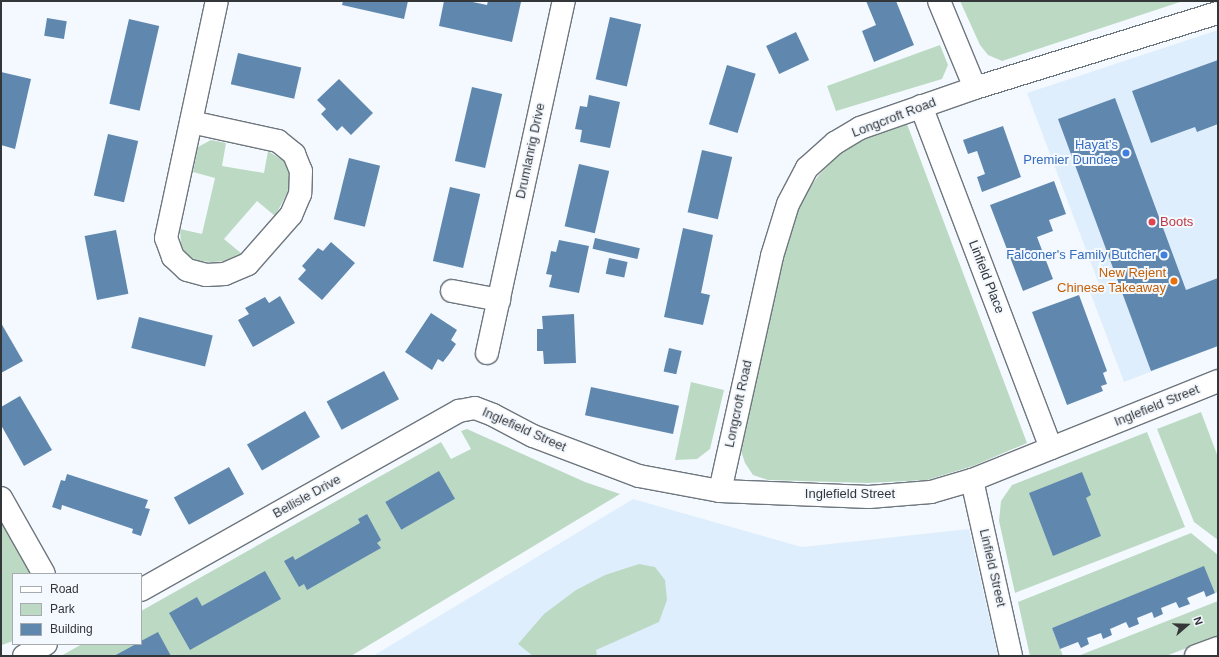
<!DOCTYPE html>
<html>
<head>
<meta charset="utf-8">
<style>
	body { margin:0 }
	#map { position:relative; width:1219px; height:657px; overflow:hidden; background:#f4f9ff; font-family:Arial,sans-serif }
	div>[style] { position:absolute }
	.built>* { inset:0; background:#dfeefd }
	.green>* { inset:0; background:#bcdac3 }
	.building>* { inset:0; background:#6088af; transform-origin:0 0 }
	.roads { filter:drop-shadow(1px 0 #6e767e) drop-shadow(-1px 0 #6e767e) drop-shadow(0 1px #6e767e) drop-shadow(0 -1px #6e767e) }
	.minor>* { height:22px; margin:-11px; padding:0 11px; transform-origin:11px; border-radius:11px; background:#fff }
	.dots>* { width:11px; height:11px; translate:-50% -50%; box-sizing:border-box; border:2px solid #f4f9ff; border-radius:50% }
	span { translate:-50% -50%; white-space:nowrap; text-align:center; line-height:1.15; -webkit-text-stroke:4px #f4f9ff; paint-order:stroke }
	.street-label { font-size:13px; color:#33373a }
	.shop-label { font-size:13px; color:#366cbe }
	.right { translate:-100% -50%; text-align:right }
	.health-label { font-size:13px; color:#be3a42 }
	.left { translate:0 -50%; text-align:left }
	.food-label { font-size:13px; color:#c56008 }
	.frame { position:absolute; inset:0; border:2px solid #33373a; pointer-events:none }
	.legend { position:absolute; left:12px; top:573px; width:130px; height:72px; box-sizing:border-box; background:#f4f9ff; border:1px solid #a7abb0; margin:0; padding:5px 7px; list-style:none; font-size:12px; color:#33373a }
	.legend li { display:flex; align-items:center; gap:8px; height:20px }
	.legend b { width:20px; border:1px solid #a7abb0 }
	.north { position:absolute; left:1167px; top:605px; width:40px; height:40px; -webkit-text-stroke:3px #f4f9ff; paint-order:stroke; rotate:70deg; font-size:11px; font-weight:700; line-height:16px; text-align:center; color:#33373a }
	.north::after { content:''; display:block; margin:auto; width:14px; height:18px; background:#33373a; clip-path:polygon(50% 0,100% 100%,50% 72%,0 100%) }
</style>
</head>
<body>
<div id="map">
	<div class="built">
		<i style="clip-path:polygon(1218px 30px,1218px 346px,1124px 382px,1090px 292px,1100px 287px,1027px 93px)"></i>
		<i style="clip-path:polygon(633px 499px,802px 547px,969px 529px,998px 656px,373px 656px)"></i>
	</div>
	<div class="green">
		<i style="clip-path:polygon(960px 1px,1183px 1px,1002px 61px,988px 55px,980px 45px)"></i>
		<i style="clip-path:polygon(940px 45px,948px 65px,942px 79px,836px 111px,827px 86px)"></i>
		<i style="clip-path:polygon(907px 124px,1027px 443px,973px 466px,927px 480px,867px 483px,768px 480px,753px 475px,745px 463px,740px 448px,791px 225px,803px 197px,819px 175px,840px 153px,865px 139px)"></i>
		<i style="clip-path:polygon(211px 140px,226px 143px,222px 166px,264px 173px,268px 151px,287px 163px,291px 186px,275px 216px,257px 201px,224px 239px,242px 254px,228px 261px,212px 262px,198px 261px,187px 255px,181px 246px,180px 229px,202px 234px,215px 178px,193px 172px,198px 147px)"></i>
		<i style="clip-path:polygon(691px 382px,724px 390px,710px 449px,697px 459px,675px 460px)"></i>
		<i style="clip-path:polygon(1201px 412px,1218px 457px,1218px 540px,1194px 522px,1157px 429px)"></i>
		<i style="clip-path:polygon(467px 429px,585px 482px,620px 494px,351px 656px,61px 656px,82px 644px,141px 644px,141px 611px,441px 442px,451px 459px,471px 449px,461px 431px)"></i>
		<i style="clip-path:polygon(1147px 432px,1185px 527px,1015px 593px,999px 521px,1001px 501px,1012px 485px)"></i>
		<i style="clip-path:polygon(1px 522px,31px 574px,13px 574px,13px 641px,2px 645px)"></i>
		<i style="clip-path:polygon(1191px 533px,1218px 555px,1218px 592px,1215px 593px,1204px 567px,1052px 628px,1063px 656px,1030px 656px,1018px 602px)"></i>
		<i style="clip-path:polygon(639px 564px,655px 567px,665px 580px,667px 600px,659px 622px,596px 650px,597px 656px,533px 656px,518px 644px,544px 614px,576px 590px,605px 575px)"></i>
		<i style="clip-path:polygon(1218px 601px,1218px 636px,1166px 656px,1078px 656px)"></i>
	</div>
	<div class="building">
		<i style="clip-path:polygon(343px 1px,408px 1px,404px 19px,342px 5px)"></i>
		<i style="clip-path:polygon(444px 1px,468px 1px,487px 5px,488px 1px,521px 2px,512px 42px,439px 26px)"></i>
		<i style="clip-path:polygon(866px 1px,896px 1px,914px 45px,874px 62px,862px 31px,876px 25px)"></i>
		<i style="left:610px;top:17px;width:32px;height:64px;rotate:13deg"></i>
		<i style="left:47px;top:18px;width:20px;height:18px;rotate:9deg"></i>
		<i style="left:129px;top:19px;width:31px;height:87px;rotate:13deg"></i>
		<i style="left:796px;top:32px;width:31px;height:33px;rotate:65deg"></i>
		<i style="left:238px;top:53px;width:65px;height:32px;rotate:13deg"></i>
		<i style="clip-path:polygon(1218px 60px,1218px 124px,1197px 132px,1195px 127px,1151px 143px,1132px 91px)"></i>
		<i style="left:727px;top:65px;width:30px;height:62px;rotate:17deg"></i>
		<i style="clip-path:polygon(1px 72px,31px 79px,15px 149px,1px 145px)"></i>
		<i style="clip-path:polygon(339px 79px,373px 113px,351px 135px,342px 126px,337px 131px,321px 114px,326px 109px,317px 100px)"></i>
		<i style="left:472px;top:87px;width:31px;height:76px;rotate:13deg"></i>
		<i style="clip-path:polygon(589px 95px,620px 102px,610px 148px,580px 142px,582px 130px,575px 129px,580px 106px,587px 107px)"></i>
		<i style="clip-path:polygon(1115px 98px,1186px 290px,1218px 278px,1218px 346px,1151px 371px,1058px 119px)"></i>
		<i style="clip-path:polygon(1003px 126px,1021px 177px,982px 192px,977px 177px,985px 174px,977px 151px,968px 154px,963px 140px)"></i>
		<i style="left:108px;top:134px;width:31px;height:63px;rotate:13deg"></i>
		<i style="left:702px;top:150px;width:31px;height:64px;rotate:13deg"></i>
		<i style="left:349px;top:158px;width:32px;height:63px;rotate:14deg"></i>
		<i style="left:579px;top:164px;width:31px;height:64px;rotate:13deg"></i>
		<i style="clip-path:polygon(1054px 181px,1066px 214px,1049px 220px,1053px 231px,1037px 237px,1053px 279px,1023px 291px,990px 205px)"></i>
		<i style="left:450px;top:187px;width:31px;height:76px;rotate:13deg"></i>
		<i style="clip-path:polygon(683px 228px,713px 235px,701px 293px,710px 295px,703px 325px,664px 317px)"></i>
		<i style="left:116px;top:230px;width:65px;height:32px;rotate:79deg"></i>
		<i style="left:595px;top:238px;width:46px;height:11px;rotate:13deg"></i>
		<i style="clip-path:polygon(559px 240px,589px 246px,579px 293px,549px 287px,552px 275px,546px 274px,549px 262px,551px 251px,556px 252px)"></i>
		<i style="clip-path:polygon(331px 242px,355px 263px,322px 300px,298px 279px,306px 270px,302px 266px,318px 248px,323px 251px)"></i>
		<i style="left:609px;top:258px;width:19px;height:16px;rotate:12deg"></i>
		<i style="clip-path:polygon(1079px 295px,1107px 371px,1103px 373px,1107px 384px,1101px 386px,1103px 391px,1067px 405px,1032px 312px)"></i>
		<i style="clip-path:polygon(280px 296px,295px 323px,253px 347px,238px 320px,249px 314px,245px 308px,265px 297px,269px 303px)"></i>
		<i style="clip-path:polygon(431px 313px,457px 330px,451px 340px,456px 344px,450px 353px,443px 362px,438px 359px,432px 370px,405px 352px)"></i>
		<i style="clip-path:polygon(574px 314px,576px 363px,544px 364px,543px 351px,537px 351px,537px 329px,543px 329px,542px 316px)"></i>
		<i style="left:139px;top:317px;width:76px;height:32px;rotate:14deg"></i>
		<i style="clip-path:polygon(1px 323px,23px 361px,1px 373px)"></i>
		<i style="left:669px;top:348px;width:13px;height:24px;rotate:13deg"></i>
		<i style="left:384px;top:371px;width:32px;height:65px;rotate:62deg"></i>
		<i style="left:591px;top:387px;width:90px;height:29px;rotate:12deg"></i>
		<i style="clip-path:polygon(20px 396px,52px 450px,24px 466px,1px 425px,1px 407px)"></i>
		<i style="left:305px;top:411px;width:30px;height:67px;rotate:60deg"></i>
		<i style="left:229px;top:467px;width:31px;height:63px;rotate:61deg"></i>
		<i style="left:439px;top:471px;width:32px;height:62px;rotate:60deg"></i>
		<i style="clip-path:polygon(1082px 472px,1091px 495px,1086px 498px,1101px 536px,1053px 556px,1029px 493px)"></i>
		<i style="clip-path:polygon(67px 474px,148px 500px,145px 508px,150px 509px,141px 536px,132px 533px,133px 529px,62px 505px,61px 510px,52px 507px,61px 480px,65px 481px)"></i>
		<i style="clip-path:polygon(367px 514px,381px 540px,377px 543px,381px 548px,307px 590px,304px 584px,299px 587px,284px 561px,293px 556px,295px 560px,360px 523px,358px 519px)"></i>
		<i style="clip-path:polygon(1204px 566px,1215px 593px,1206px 597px,1204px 591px,1187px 598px,1190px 604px,1179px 608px,1176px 602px,1161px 608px,1163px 614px,1154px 618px,1152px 612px,1137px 618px,1139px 624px,1129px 628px,1126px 622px,1110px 629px,1112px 635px,1103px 639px,1101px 633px,1087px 638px,1089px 644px,1081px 648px,1078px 642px,1060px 649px,1052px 628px)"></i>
		<i style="clip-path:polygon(265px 571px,281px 599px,190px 650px,169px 613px,197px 597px,202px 606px)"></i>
		<i style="clip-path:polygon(158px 632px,171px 656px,114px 656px,136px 644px,141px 644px,141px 641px)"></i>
	</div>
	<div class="roads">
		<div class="minor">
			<i style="left:939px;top:1px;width:94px;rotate:67.5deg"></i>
			<i style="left:921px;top:106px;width:366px;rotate:69.2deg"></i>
			<i style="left:191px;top:122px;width:89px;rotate:12.3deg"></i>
			<i style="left:278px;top:141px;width:21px;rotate:39deg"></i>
			<i style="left:294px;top:154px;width:18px;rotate:68deg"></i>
			<i style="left:301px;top:171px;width:23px;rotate:92deg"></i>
			<i style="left:300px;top:194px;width:23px;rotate:113deg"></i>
			<i style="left:291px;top:215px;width:65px;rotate:131.3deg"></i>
			<i style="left:248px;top:264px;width:25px;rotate:157deg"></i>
			<i style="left:225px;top:274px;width:19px;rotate:177deg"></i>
			<i style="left:206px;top:275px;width:20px;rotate:-165deg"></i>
			<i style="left:187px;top:270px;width:19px;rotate:-137deg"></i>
			<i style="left:173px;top:257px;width:20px;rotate:-110deg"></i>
			<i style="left:166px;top:238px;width:242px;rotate:-77.9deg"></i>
			<i style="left:452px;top:291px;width:48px;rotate:10.8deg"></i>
			<i style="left:487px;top:353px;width:360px;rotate:-77.7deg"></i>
			<i style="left:972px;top:480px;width:180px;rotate:77.5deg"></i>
			<i style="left:720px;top:491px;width:241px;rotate:-77.5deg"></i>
			<i style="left:772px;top:256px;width:54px;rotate:-72.9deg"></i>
			<i style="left:788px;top:204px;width:41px;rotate:-62.2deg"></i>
			<i style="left:807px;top:168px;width:38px;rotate:-42deg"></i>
			<i style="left:835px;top:143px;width:29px;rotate:-31deg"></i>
			<i style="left:860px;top:128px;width:122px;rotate:-19.2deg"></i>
			<i style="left:975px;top:88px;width:254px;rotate:-17.2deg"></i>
			<i style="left:1px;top:498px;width:87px;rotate:60.5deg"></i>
			<i style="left:141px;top:590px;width:365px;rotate:-29.4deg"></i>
			<i style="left:459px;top:411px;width:16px;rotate:-11deg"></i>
			<i style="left:475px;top:408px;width:19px;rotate:21deg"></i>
			<i style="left:493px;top:415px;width:45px;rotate:27.7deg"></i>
			<i style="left:533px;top:436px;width:113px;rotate:20.7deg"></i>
			<i style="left:639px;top:476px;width:82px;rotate:10.5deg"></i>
			<i style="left:720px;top:491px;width:149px;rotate:2.3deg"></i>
			<i style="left:869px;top:497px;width:62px;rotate:-4.6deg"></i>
			<i style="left:931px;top:492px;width:43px;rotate:-16.3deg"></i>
			<i style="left:972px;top:480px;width:265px;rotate:-21.9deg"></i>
			<i style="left:24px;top:656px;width:25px;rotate:-29deg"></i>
			<i style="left:1196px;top:656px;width:23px;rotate:-20deg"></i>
		</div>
	</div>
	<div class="dots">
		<i style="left:1126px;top:153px;background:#3f7fe0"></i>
		<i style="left:1152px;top:222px;background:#e0444e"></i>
		<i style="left:1164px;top:255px;background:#3f7fe0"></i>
		<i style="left:1174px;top:281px;background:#e8710a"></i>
	</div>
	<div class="street-label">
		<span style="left:894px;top:118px;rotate:-21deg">Longcroft Road</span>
		<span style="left:531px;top:151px;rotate:-78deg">Drumlanrig Drive</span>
		<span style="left:986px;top:277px;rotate:69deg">Linfield Place</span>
		<span style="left:739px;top:404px;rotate:-78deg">Longcroft Road</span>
		<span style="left:1157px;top:406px;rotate:-22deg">Inglefield Street</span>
		<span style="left:524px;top:430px;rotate:24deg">Inglefield Street</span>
		<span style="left:850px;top:494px">Inglefield Street</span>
		<span style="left:307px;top:497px;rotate:-29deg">Bellisle Drive</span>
		<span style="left:992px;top:568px;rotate:77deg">Linfield Street</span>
	</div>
	<div class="shop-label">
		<span class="right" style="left:1118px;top:153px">Hayat’s<br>Premier Dundee</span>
		<span class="right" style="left:1156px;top:255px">Falconer's Family Butcher</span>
	</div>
	<div class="health-label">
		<span class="left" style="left:1160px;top:222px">Boots</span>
	</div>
	<div class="food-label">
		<span class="right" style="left:1166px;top:281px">New Rejent<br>Chinese Takeaway</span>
	</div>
	<div class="frame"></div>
	<ul class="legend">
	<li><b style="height:5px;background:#fff"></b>Road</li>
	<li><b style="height:11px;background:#bcdac3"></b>Park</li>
	<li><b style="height:11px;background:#6088af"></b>Building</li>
	</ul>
	<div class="north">N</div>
</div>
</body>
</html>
